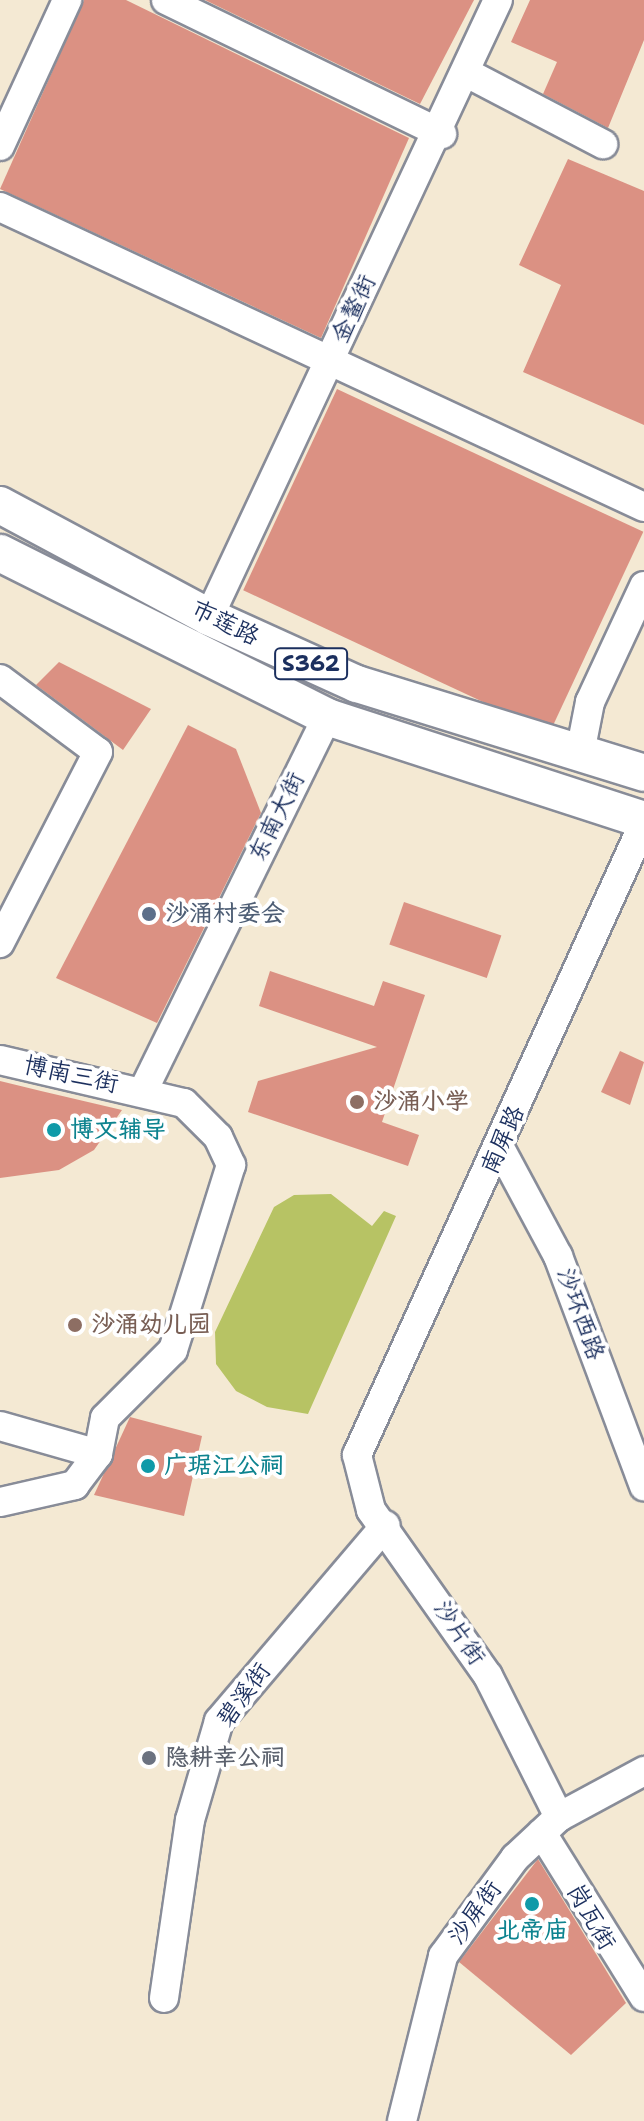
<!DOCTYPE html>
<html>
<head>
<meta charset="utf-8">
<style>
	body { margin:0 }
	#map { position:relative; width:644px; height:2121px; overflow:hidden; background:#f4e9d3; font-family:"Shantell Sans","LXGW WenKai TC",sans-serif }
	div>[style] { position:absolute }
	.green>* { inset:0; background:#b7c364 }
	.building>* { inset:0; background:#db9183; transform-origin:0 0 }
	.roads { filter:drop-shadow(2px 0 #888c98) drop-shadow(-2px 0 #888c98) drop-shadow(0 2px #888c98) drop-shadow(0 -2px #888c98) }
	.minor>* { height:28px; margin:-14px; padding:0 14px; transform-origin:14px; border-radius:14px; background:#fff }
	.major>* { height:36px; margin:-18px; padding:0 18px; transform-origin:18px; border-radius:18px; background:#fff }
	.dots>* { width:22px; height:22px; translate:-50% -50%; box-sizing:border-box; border:4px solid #fff; border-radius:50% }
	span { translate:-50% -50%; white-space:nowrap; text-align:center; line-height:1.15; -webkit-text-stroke:8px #fff; paint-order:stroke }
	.shield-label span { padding:2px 6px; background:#fff; border:2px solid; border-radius:6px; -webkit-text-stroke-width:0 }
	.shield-label { font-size:22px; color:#1b2f5e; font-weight:700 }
	.street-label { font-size:24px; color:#1b2f5e }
	.service-label { font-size:24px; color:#4e5e75; font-weight:700 }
	.left { translate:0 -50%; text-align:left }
	.education-label { font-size:24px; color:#785e54; font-weight:700 }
	.culture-label { font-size:24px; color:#0d838f; font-weight:700 }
	.worship-label { font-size:24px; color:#5b616d; font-weight:700 }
</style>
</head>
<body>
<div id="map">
	<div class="green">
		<i style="clip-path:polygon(331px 1194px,372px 1226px,384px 1211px,396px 1216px,308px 1414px,267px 1407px,236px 1391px,216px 1364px,215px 1332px,274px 1207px,294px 1195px)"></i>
	</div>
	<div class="building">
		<i style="clip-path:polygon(84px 0,126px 0,409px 138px,321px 338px,0 189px)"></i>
		<i style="clip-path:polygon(205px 0,474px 0,420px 104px)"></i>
		<i style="clip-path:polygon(530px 0,644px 0,644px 40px,608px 128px,543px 94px,557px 62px,511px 42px)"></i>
		<i style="clip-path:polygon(568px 159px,644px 191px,644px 425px,523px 372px,561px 285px,519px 265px)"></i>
		<i style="left:337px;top:389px;width:338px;height:222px;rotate:25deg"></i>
		<i style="clip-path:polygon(59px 662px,151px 709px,123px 750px,36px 685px)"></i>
		<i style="clip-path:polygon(188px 725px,236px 749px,261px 813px,157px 1023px,56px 978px)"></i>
		<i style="left:404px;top:902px;width:103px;height:45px;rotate:19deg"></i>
		<i style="clip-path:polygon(270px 971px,374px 1006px,383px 981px,425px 995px,382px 1122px,419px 1135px,408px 1166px,248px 1112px,258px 1081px,377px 1047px,259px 1006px)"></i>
		<i style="clip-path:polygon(620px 1051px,644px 1062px,630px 1105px,601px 1092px)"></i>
		<i style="clip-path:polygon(0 1081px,41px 1091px,122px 1110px,94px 1150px,59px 1170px,0 1178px)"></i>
		<i style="clip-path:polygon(130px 1417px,202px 1436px,184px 1516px,94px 1495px)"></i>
		<i style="clip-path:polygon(538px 1859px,626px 2003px,571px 2055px,459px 1962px)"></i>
	</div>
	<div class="roads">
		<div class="minor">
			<i style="left:166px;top:0;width:307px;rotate:25.9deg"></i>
			<i style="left:465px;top:72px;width:156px;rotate:27.6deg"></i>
			<i style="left:0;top:146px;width:161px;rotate:-65.3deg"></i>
			<i style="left:0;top:207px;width:710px;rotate:24.98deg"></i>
			<i style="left:209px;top:617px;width:681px;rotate:-64.9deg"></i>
			<i style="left:0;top:679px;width:122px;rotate:36.7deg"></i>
			<i style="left:98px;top:752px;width:215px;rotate:117.2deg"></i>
			<i style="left:580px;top:753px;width:52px;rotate:-78.9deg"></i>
			<i style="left:590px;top:702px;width:128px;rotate:-65deg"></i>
			<i style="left:0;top:1060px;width:189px;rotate:13.2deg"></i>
			<i style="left:184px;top:1103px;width:48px;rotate:45deg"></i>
			<i style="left:218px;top:1137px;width:31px;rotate:65deg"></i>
			<i style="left:231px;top:1165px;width:194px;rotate:107.4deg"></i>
			<i style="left:173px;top:1350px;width:96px;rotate:135deg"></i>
			<i style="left:105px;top:1418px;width:37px;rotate:101deg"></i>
			<i style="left:98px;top:1454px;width:39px;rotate:127deg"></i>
			<i style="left:75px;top:1485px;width:77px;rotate:167.2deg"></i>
			<i style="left:143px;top:1091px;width:417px;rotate:-63.8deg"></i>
			<i style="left:500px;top:1148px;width:123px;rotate:61.8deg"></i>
			<i style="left:558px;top:1256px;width:246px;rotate:69.5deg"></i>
			<i style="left:0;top:1426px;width:102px;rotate:15.9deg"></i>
			<i style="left:559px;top:1817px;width:158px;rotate:-116.7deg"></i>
			<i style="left:488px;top:1676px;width:203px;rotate:-125.2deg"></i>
			<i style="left:371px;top:1510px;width:57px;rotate:-104.3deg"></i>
			<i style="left:357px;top:1455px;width:694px;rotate:-65.58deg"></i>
			<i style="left:542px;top:1833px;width:193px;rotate:58.1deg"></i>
			<i style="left:164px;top:1998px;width:180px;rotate:-81.7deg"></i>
			<i style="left:190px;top:1820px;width:103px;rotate:-73.7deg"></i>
			<i style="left:219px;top:1721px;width:257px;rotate:-49.6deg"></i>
			<i style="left:402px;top:2121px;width:170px;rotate:-76deg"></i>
			<i style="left:443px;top:1956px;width:122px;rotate:-53.7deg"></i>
			<i style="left:515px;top:1858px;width:60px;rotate:-43deg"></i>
			<i style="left:559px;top:1817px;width:97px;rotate:-28.4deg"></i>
		</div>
		<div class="major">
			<i style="left:0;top:505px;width:237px;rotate:28.2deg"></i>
			<i style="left:209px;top:617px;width:162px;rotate:24.4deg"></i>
			<i style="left:357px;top:684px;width:300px;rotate:17.2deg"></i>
			<i style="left:0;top:553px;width:366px;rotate:26.6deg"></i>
			<i style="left:327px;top:717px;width:333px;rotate:18deg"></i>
		</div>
	</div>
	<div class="dots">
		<i style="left:149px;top:914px;background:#5c6f8a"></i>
		<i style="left:357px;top:1102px;background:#8d6e63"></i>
		<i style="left:54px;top:1130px;background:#0f9aa8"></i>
		<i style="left:75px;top:1325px;background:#8d6e63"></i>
		<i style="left:148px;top:1466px;background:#0f9aa8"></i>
		<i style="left:149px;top:1758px;background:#6b7280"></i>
		<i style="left:532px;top:1904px;background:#0f9aa8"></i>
	</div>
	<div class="shield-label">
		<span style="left:311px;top:664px">S362</span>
	</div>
	<div class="street-label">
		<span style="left:354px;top:309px;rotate:-65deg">金鳌街</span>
		<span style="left:225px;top:623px;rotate:26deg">市莲路</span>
		<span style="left:277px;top:817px;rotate:-64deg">东南大街</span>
		<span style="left:71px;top:1075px;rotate:12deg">博南三街</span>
		<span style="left:503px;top:1140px;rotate:-66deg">南屏路</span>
		<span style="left:580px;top:1314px;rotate:70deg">沙环西路</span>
		<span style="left:459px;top:1633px;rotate:56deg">沙片街</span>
		<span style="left:244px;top:1695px;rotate:-54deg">碧溪街</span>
		<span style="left:475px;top:1913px;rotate:-54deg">沙屏街</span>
		<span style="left:591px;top:1917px;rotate:60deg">岗瓦街</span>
	</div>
	<div class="service-label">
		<span class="left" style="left:165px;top:914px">沙涌村委会</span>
	</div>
	<div class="education-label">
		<span class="left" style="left:373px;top:1102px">沙涌小学</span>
		<span class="left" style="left:91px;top:1325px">沙涌幼儿园</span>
	</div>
	<div class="culture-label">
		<span class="left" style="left:70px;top:1130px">博文辅导</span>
		<span class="left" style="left:164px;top:1466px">广琚江公祠</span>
		<span style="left:532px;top:1931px">北帝庙</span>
	</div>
	<div class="worship-label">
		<span class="left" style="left:165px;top:1758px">隐耕幸公祠</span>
	</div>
</div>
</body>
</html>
